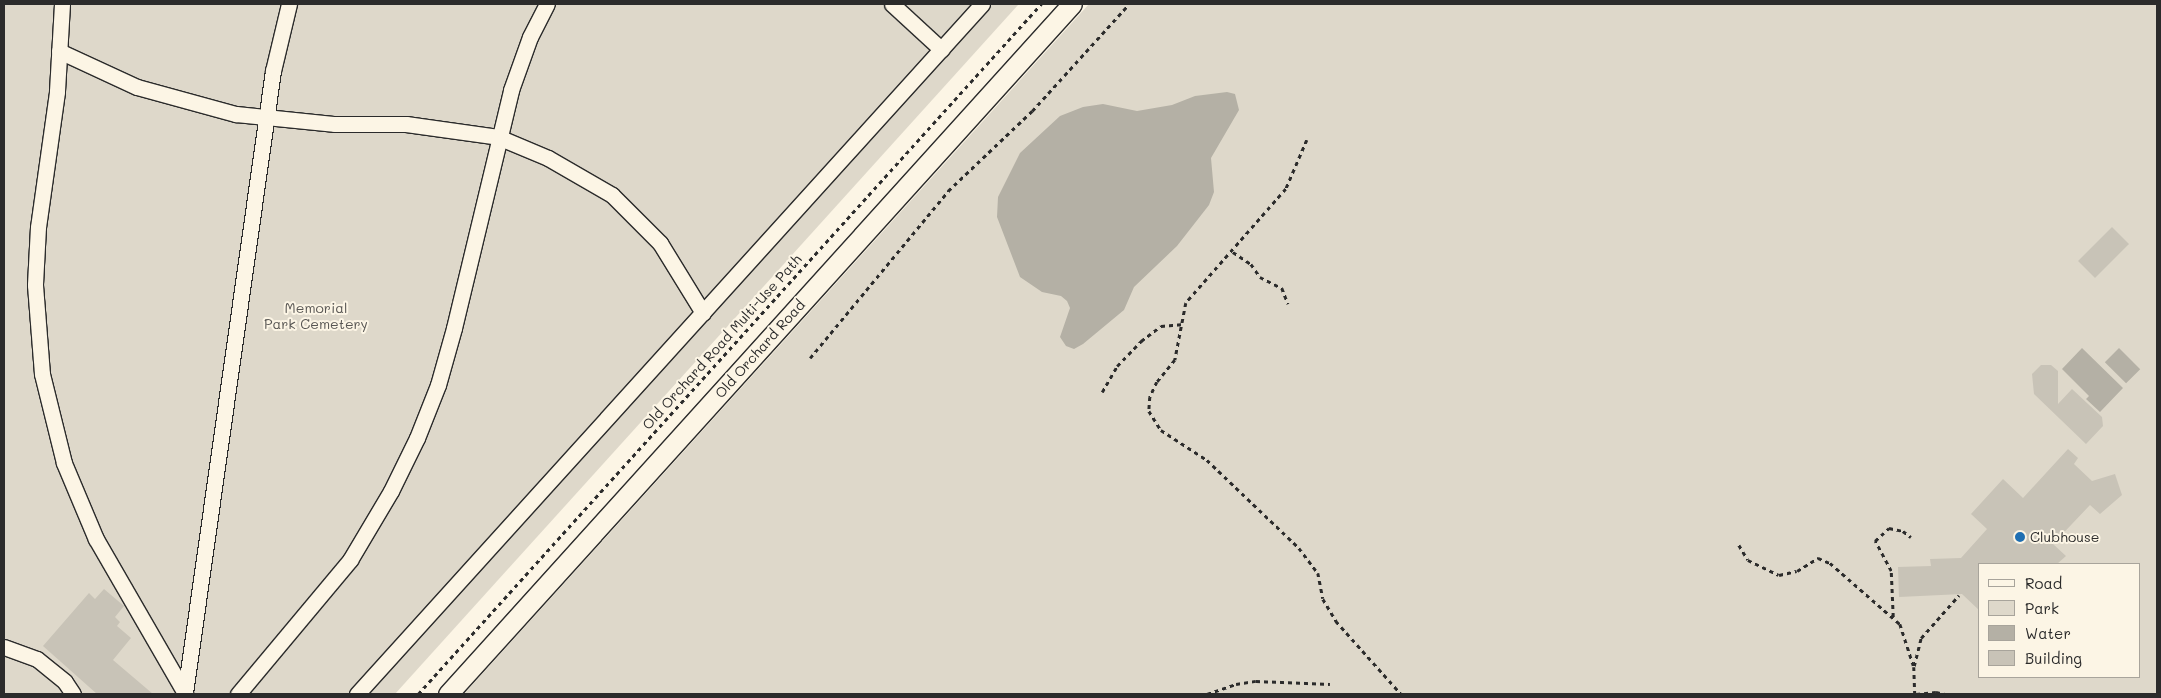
<!DOCTYPE html>
<html>
<head>
<meta charset="utf-8">
<style>
	body { margin:0 }
	#map { position:relative; width:2161px; height:698px; overflow:hidden; background:#fcf5e5; font-family:Mali,sans-serif }
	div>[style] { position:absolute }
	.green>* { inset:0; background:#ded8ca }
	.water>* { inset:0; background:#b4b0a5; transform-origin:0 0 }
	.building>* { inset:0; background:#c8c3b7; transform-origin:0 0 }
	.path>* { height:2.5px; margin-top:-1.25px; transform-origin:0; background:repeating-linear-gradient(90deg,#2b2b2b 0 4px,transparent 0 8px) }
	.roads { filter:drop-shadow(1px 0 #2b2b2b) drop-shadow(-1px 0 #2b2b2b) drop-shadow(0 1px #2b2b2b) drop-shadow(0 -1px #2b2b2b) }
	.minor>* { height:15px; margin:-7.5px; padding:0 7.5px; transform-origin:7.5px; border-radius:7.5px; background:#fcf5e5 }
	.major>* { height:19px; margin:-9.5px; padding:0 9.5px; transform-origin:9.5px; border-radius:9.5px; background:#fcf5e5 }
	.dots>* { width:14px; height:14px; translate:-50% -50%; box-sizing:border-box; border:2px solid #fcf5e5; border-radius:50% }
	span { translate:-50% -50%; white-space:nowrap; text-align:center; line-height:1.15; -webkit-text-stroke:4px #fcf5e5; paint-order:stroke }
	.park-label { font-size:14px; color:#585653 }
	.street-label { font-size:14px; color:#2b2b2b }
	.poi-label { font-size:14px; color:#2b2b2b }
	.left { translate:0 -50%; text-align:left }
	.frame { position:absolute; inset:0; border:5px solid #2b2b2b; pointer-events:none }
	.legend { position:absolute; left:1978px; top:563px; width:162px; height:115px; box-sizing:border-box; background:#fcf5e5; border:1px solid #a8a49b; margin:0; padding:6px 9px; list-style:none; font-size:15px; color:#2b2b2b }
	.legend li { display:flex; align-items:center; gap:10px; height:25px }
	.legend b { width:25px; border:1px solid #a8a49b }
</style>
</head>
<body>
<div id="map">
	<div class="green">
		<i style="clip-path:polygon(4px 4px,1019px 4px,395px 694px,4px 694px)"></i>
		<i style="clip-path:polygon(evenodd,1089px 4px,2157px 4px,2157px 694px,464px 694px,1089px 4px,1980px 564px,2140px 564px,2140px 677px,1980px 677px,1980px 564px)"></i>
	</div>
	<div class="water">
		<i style="clip-path:polygon(1227px 92px,1235px 94px,1239px 110px,1211px 158px,1214px 192px,1209px 205px,1177px 246px,1134px 287px,1124px 310px,1083px 344px,1074px 349px,1066px 346px,1060px 337px,1070px 308px,1067px 301px,1061px 296px,1042px 292px,1020px 277px,997px 217px,998px 197px,1020px 153px,1060px 116px,1083px 107px,1103px 104px,1137px 111px,1172px 105px,1195px 96px)"></i>
		<i style="clip-path:polygon(2082px 348px,2123px 388px,2100px 412px,2086px 399px,2089px 396px,2062px 369px)"></i>
		<i style="left:2119px;top:348px;width:30px;height:20px;rotate:45deg"></i>
	</div>
	<div class="building">
		<i style="left:2112px;top:227px;width:24px;height:48px;rotate:45deg"></i>
		<i style="clip-path:polygon(2041px 365px,2051px 365px,2058px 371px,2058px 404px,2072px 389px,2102px 417px,2103px 426px,2086px 444px,2034px 394px,2032px 374px)"></i>
		<i style="clip-path:polygon(2068px 449px,2078px 458px,2074px 464px,2092px 481px,2115px 474px,2122px 495px,2100px 514px,2090px 505px,2053px 544px,2066px 556px,2057px 564px,1980px 564px,1980px 611px,1962px 594px,1899px 597px,1898px 567px,1931px 566px,1930px 559px,1961px 558px,1987px 529px,1971px 514px,2003px 479px,2023px 498px)"></i>
		<i style="clip-path:polygon(104px 589px,124px 606px,115px 617px,120px 622px,117px 626px,131px 638px,113px 660px,153px 694px,97px 694px,43px 646px,89px 593px,95px 599px)"></i>
	</div>
	<div class="path">
		<i style="left:1307px;top:140px;width:53px;rotate:113.2deg"></i>
		<i style="left:1286px;top:189px;width:152px;rotate:131.3deg"></i>
		<i style="left:1186px;top:303px;width:58px;rotate:100.9deg"></i>
		<i style="left:1175px;top:360px;width:28px;rotate:129deg"></i>
		<i style="left:1157px;top:382px;width:17px;rotate:115deg"></i>
		<i style="left:1150px;top:397px;width:14px;rotate:94deg"></i>
		<i style="left:1149px;top:411px;width:22px;rotate:58deg"></i>
		<i style="left:1161px;top:430px;width:55px;rotate:33.1deg"></i>
		<i style="left:1207px;top:460px;width:127px;rotate:43.7deg"></i>
		<i style="left:1299px;top:548px;width:31px;rotate:53deg"></i>
		<i style="left:1318px;top:573px;width:26px;rotate:79deg"></i>
		<i style="left:1323px;top:599px;width:26px;rotate:59deg"></i>
		<i style="left:1336px;top:621px;width:98px;rotate:48.3deg"></i>
		<i style="left:1233px;top:252px;width:22px;rotate:34deg"></i>
		<i style="left:1251px;top:264px;width:16px;rotate:55deg"></i>
		<i style="left:1260px;top:277px;width:25px;rotate:27deg"></i>
		<i style="left:1282px;top:288px;width:17px;rotate:69deg"></i>
		<i style="left:810px;top:358px;width:217px;rotate:-50.4deg"></i>
		<i style="left:948px;top:191px;width:116px;rotate:-43.6deg"></i>
		<i style="left:1032px;top:111px;width:144px;rotate:-47.8deg"></i>
		<i style="left:1102px;top:392px;width:30px;rotate:-60deg"></i>
		<i style="left:1117px;top:366px;width:35px;rotate:-46deg"></i>
		<i style="left:1141px;top:341px;width:25px;rotate:-37deg"></i>
		<i style="left:1161px;top:326px;width:23px;rotate:-5deg"></i>
		<i style="left:1739px;top:545px;width:17px;rotate:59deg"></i>
		<i style="left:1748px;top:560px;width:34px;rotate:26deg"></i>
		<i style="left:1779px;top:575px;width:18px;rotate:-13deg"></i>
		<i style="left:1797px;top:571px;width:25px;rotate:-32deg"></i>
		<i style="left:1818px;top:558px;width:13px;rotate:23deg"></i>
		<i style="left:1830px;top:563px;width:93px;rotate:41.1deg"></i>
		<i style="left:1900px;top:624px;width:45px;rotate:72deg"></i>
		<i style="left:1914px;top:667px;width:27px;rotate:88deg"></i>
		<i style="left:1893px;top:617px;width:46px;rotate:-92.5deg"></i>
		<i style="left:1891px;top:571px;width:34px;rotate:-118deg"></i>
		<i style="left:1875px;top:541px;width:19px;rotate:-43deg"></i>
		<i style="left:1889px;top:528px;width:14px;rotate:12deg"></i>
		<i style="left:1903px;top:531px;width:10px;rotate:37deg"></i>
		<i style="left:1914px;top:666px;width:29px;rotate:-76deg"></i>
		<i style="left:1921px;top:638px;width:57px;rotate:-48.5deg"></i>
		<i style="left:418px;top:694px;width:930px;rotate:-47.92deg"></i>
		<i style="left:1207px;top:694px;width:31px;rotate:-19deg"></i>
		<i style="left:1236px;top:684px;width:20px;rotate:-9deg"></i>
		<i style="left:1256px;top:681px;width:74px;rotate:2.3deg"></i>
		<i style="left:1916px;top:694px;width:20px;rotate:-6deg"></i>
		<i style="left:1936px;top:692px;width:9px;rotate:13deg"></i>
	</div>
	<div class="roads">
		<div class="minor">
			<i style="left:62px;top:4px;width:88px;rotate:93.3deg"></i>
			<i style="left:57px;top:92px;width:136px;rotate:98deg"></i>
			<i style="left:38px;top:227px;width:58px;rotate:93deg"></i>
			<i style="left:35px;top:285px;width:89px;rotate:85.5deg"></i>
			<i style="left:42px;top:374px;width:92px;rotate:76.1deg"></i>
			<i style="left:64px;top:463px;width:82px;rotate:67.2deg"></i>
			<i style="left:96px;top:539px;width:178px;rotate:60deg"></i>
			<i style="left:892px;top:4px;width:67px;rotate:42.6deg"></i>
			<i style="left:59px;top:51px;width:86px;rotate:24.8deg"></i>
			<i style="left:137px;top:87px;width:103px;rotate:15.3deg"></i>
			<i style="left:236px;top:114px;width:100px;rotate:5.8deg"></i>
			<i style="left:335px;top:124px;width:71px"></i>
			<i style="left:406px;top:124px;width:93px;rotate:8deg"></i>
			<i style="left:498px;top:137px;width:54px;rotate:22.8deg"></i>
			<i style="left:548px;top:158px;width:74px;rotate:30deg"></i>
			<i style="left:612px;top:195px;width:68px;rotate:45deg"></i>
			<i style="left:660px;top:243px;width:82px;rotate:58.4deg"></i>
			<i style="left:4px;top:647px;width:35px;rotate:20deg"></i>
			<i style="left:37px;top:659px;width:36px;rotate:39deg"></i>
			<i style="left:65px;top:682px;width:14px;rotate:56deg"></i>
			<i style="left:185px;top:693px;width:628px;rotate:-81.95deg"></i>
			<i style="left:273px;top:71px;width:69px;rotate:-76.6deg"></i>
			<i style="left:238px;top:694px;width:175px;rotate:-50.1deg"></i>
			<i style="left:350px;top:560px;width:80px;rotate:-59.3deg"></i>
			<i style="left:391px;top:491px;width:59px;rotate:-63.9deg"></i>
			<i style="left:417px;top:438px;width:57px;rotate:-68.4deg"></i>
			<i style="left:438px;top:385px;width:59px;rotate:-74.3deg"></i>
			<i style="left:454px;top:328px;width:245px;rotate:-76.5deg"></i>
			<i style="left:511px;top:90px;width:56px;rotate:-70.3deg"></i>
			<i style="left:530px;top:37px;width:37px;rotate:-63deg"></i>
			<i style="left:357px;top:694px;width:931px;rotate:-47.83deg"></i>
		</div>
		<div class="major">
			<i style="left:448px;top:694px;width:930px;rotate:-47.88deg"></i>
		</div>
	</div>
	<div class="dots">
		<i style="left:2020px;top:537px;background:#1f6fb2"></i>
	</div>
	<div class="park-label">
		<span style="left:316px;top:316px">Memorial<br>Park Cemetery</span>
	</div>
	<div class="street-label">
		<span style="left:722px;top:342px;rotate:-48deg">Old Orchard Road Multi-Use Path</span>
		<span style="left:760px;top:349px;rotate:-48deg">Old Orchard Road</span>
	</div>
	<div class="poi-label">
		<span class="left" style="left:2030px;top:537px">Clubhouse</span>
	</div>
	<div class="frame"></div>
	<ul class="legend">
	<li><b style="height:6px;background:#fcf5e5"></b>Road</li>
	<li><b style="height:14px;background:#ded8ca"></b>Park</li>
	<li><b style="height:14px;background:#b4b0a5"></b>Water</li>
	<li><b style="height:14px;background:#c8c3b7"></b>Building</li>
	</ul>
</div>
</body>
</html>
